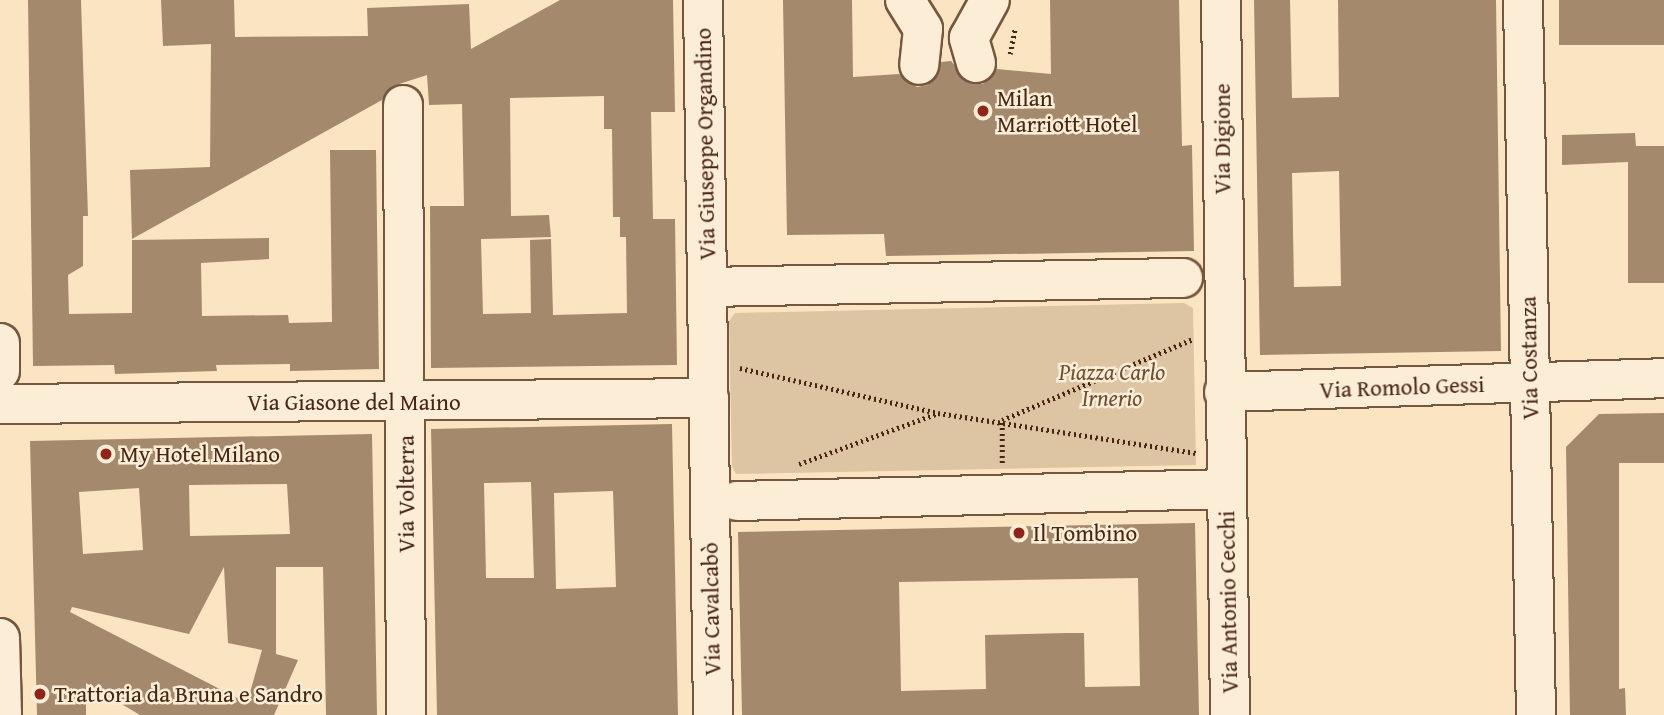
<!DOCTYPE html>
<html>
<head>
<meta charset="utf-8">
<style>
	body { margin:0 }
	#map { position:relative; width:1664px; height:715px; overflow:hidden; background:#fbe4c1; font-family:"Gentium Book Plus",serif }
	div>[style] { position:absolute }
	.green>* { inset:0; background:#ddc4a3 }
	.building>* { inset:0; background:#a5896d; transform-origin:0 0 }
	.path>* { height:4.5px; margin-top:-2.25px; transform-origin:0; background:repeating-linear-gradient(90deg,#482613 0 2px,transparent 0 5.5px) }
	.roads { filter:drop-shadow(2px 0 #75563e) drop-shadow(-2px 0 #75563e) drop-shadow(0 2px #75563e) drop-shadow(0 -2px #75563e) }
	.minor>* { height:38px; margin:-19px; padding:0 19px; transform-origin:19px; border-radius:19px; background:#fcedd7 }
	.dots>* { width:19px; height:19px; translate:-50% -50%; box-sizing:border-box; border:4px solid #fcedd7; border-radius:50% }
	span { translate:-50% -50%; white-space:nowrap; text-align:center; line-height:1.15; -webkit-text-stroke:5px #fcedd7; paint-order:stroke }
	.poi-label { font-size:23px; color:#482613 }
	.left { translate:0 -50%; text-align:left }
	.street-label { font-size:23px; color:#482613 }
	.park-label { font-size:23px; color:#6d4e37; font-style:italic }
</style>
</head>
<body>
<div id="map">
	<div class="green">
		<i style="clip-path:polygon(1184px 303px,1193px 308px,1196px 465px,736px 474px,732px 466px,729px 321px,735px 313px)"></i>
	</div>
	<div class="building">
		<i style="clip-path:polygon(28px 0,81px 0,88px 216px,83px 216px,83px 266px,68px 275px,69px 314px,132px 313px,132px 240px,269px 238px,269px 259px,201px 263px,202px 316px,288px 315px,289px 323px,332px 322px,330px 150px,376px 150px,379px 369px,290px 371px,290px 364px,216px 365px,217px 371px,115px 374px,114px 365px,33px 366px)"></i>
		<i style="clip-path:polygon(evenodd,161px 0,234px 0,235px 37px,368px 36px,367px 8px,469px 4px,471px 49px,560px 0,673px 0,675px 112px,651px 112px,653px 219px,675px 219px,677px 365px,431px 368px,430px 206px,464px 206px,462px 104px,429px 105px,427px 75px,393px 86px,382px 100px,132px 239px,130px 170px,210px 167px,211px 44px,163px 46px,161px 0,604px 96px,604px 129px,612px 129px,613px 217px,620px 217px,620px 237px,626px 237px,627px 313px,553px 315px,551px 239px,530px 240px,531px 313px,483px 314px,481px 239px,551px 237px,549px 215px,511px 216px,510px 98px,604px 96px)"></i>
		<i style="clip-path:polygon(783px 0,852px 0,853px 77px,899px 74px,917px 87px,928px 85px,941px 62px,951px 61px,971px 84px,983px 84px,997px 69px,1051px 74px,1050px 0,1179px 0,1182px 146px,1192px 145px,1194px 251px,886px 256px,884px 234px,787px 235px)"></i>
		<i style="clip-path:polygon(evenodd,1254px 0,1290px 0,1292px 98px,1339px 97px,1338px 0,1496px 0,1501px 351px,1260px 355px,1254px 0,1339px 171px,1341px 286px,1294px 287px,1292px 173px,1339px 171px)"></i>
		<i style="left:1559px;top:0;width:105px;height:45px"></i>
		<i style="clip-path:polygon(1635px 133px,1636px 146px,1664px 146px,1664px 283px,1628px 283px,1628px 162px,1562px 165px,1562px 135px)"></i>
		<i style="clip-path:polygon(1664px 413px,1664px 463px,1619px 463px,1619px 689px,1625px 688px,1626px 715px,1570px 715px,1566px 447px,1599px 414px)"></i>
		<i style="clip-path:polygon(evenodd,672px 424px,678px 715px,437px 715px,431px 429px,672px 424px,531px 482px,534px 578px,486px 578px,484px 483px,531px 482px,672px 424px,613px 491px,616px 587px,556px 589px,554px 493px,613px 491px)"></i>
		<i style="clip-path:polygon(evenodd,372px 434px,377px 715px,326px 715px,323px 567px,276px 567px,276px 654px,298px 660px,274px 715px,140px 715px,86px 683px,86px 715px,37px 715px,30px 441px,372px 434px,287px 484px,290px 534px,190px 536px,189px 485px,287px 484px,372px 434px,139px 488px,143px 550px,83px 554px,79px 492px,139px 488px,372px 434px,224px 567px,228px 643px,262px 650px,247px 703px,70px 612px,72px 607px,189px 634px,224px 567px)"></i>
		<i style="clip-path:polygon(evenodd,1195px 523px,1199px 715px,742px 715px,738px 532px,1195px 523px,1138px 578px,1140px 686px,1085px 687px,1084px 633px,1067px 633px,985px 635px,986px 689px,901px 691px,899px 582px,1138px 578px)"></i>
	</div>
	<div class="path">
		<i style="left:1010px;top:54px;width:26px;rotate:-79deg"></i>
		<i style="left:740px;top:368px;width:203px;rotate:12.8deg"></i>
		<i style="left:938px;top:413px;width:261px;rotate:8.8deg"></i>
		<i style="left:1002px;top:463px;width:43px;rotate:-90deg"></i>
		<i style="left:1002px;top:420px;width:207px;rotate:-23deg"></i>
		<i style="left:799px;top:464px;width:148px;rotate:-20.1deg"></i>
	</div>
	<div class="roads">
		<div class="minor">
			<i style="left:703px;top:0;width:715px;rotate:89.2deg"></i>
			<i style="left:905px;top:0;width:34px;rotate:58deg"></i>
			<i style="left:923px;top:29px;width:36px;rotate:96deg"></i>
			<i style="left:1221px;top:0;width:715px;rotate:89.28deg"></i>
			<i style="left:1523px;top:0;width:715px;rotate:88.96deg"></i>
			<i style="left:976px;top:63px;width:26px;rotate:-106deg"></i>
			<i style="left:969px;top:38px;width:43px;rotate:-61.1deg"></i>
			<i style="left:403px;top:105px;width:610px;rotate:89.72deg"></i>
			<i style="left:707px;top:287px;width:476px;rotate:-1.1deg"></i>
			<i style="left:0;top:343px;width:28px;rotate:90deg"></i>
			<i style="left:1224px;top:392px;width:440px;rotate:-1.8deg"></i>
			<i style="left:0;top:404px;width:709px;rotate:-0.48deg"></i>
			<i style="left:737px;top:501px;width:489px;rotate:-1.4deg"></i>
			<i style="left:0;top:638px;width:77px;rotate:88.5deg"></i>
		</div>
	</div>
	<div class="dots">
		<i style="left:983px;top:111px;background:#8f2418"></i>
		<i style="left:106px;top:454px;background:#8f2418"></i>
		<i style="left:1019px;top:533px;background:#8f2418"></i>
		<i style="left:40px;top:694px;background:#8f2418"></i>
	</div>
	<div class="poi-label">
		<span class="left" style="left:997px;top:111px">Milan<br>Marriott Hotel</span>
		<span class="left" style="left:120px;top:454px">My Hotel Milano</span>
		<span class="left" style="left:1033px;top:533px">Il Tombino</span>
		<span class="left" style="left:54px;top:694px">Trattoria da Bruna e Sandro</span>
	</div>
	<div class="street-label">
		<span style="left:1222px;top:139px;rotate:-90deg">Via Digione</span>
		<span style="left:705px;top:144px;rotate:-91deg">Via Giuseppe Organdino</span>
		<span style="left:1529px;top:358px;rotate:-91deg">Via Costanza</span>
		<span style="left:1402px;top:387px;rotate:-2deg">Via Romolo Gessi</span>
		<span style="left:354px;top:402px">Via Giasone del Maino</span>
		<span style="left:406px;top:494px;rotate:-90deg">Via Volterra</span>
		<span style="left:1228px;top:602px;rotate:-91deg">Via Antonio Cecchi</span>
		<span style="left:711px;top:609px;rotate:-91deg">Via Cavalcabò</span>
	</div>
	<div class="park-label">
		<span style="left:1112px;top:385px">Piazza Carlo<br>Irnerio</span>
	</div>
</div>
</body>
</html>
